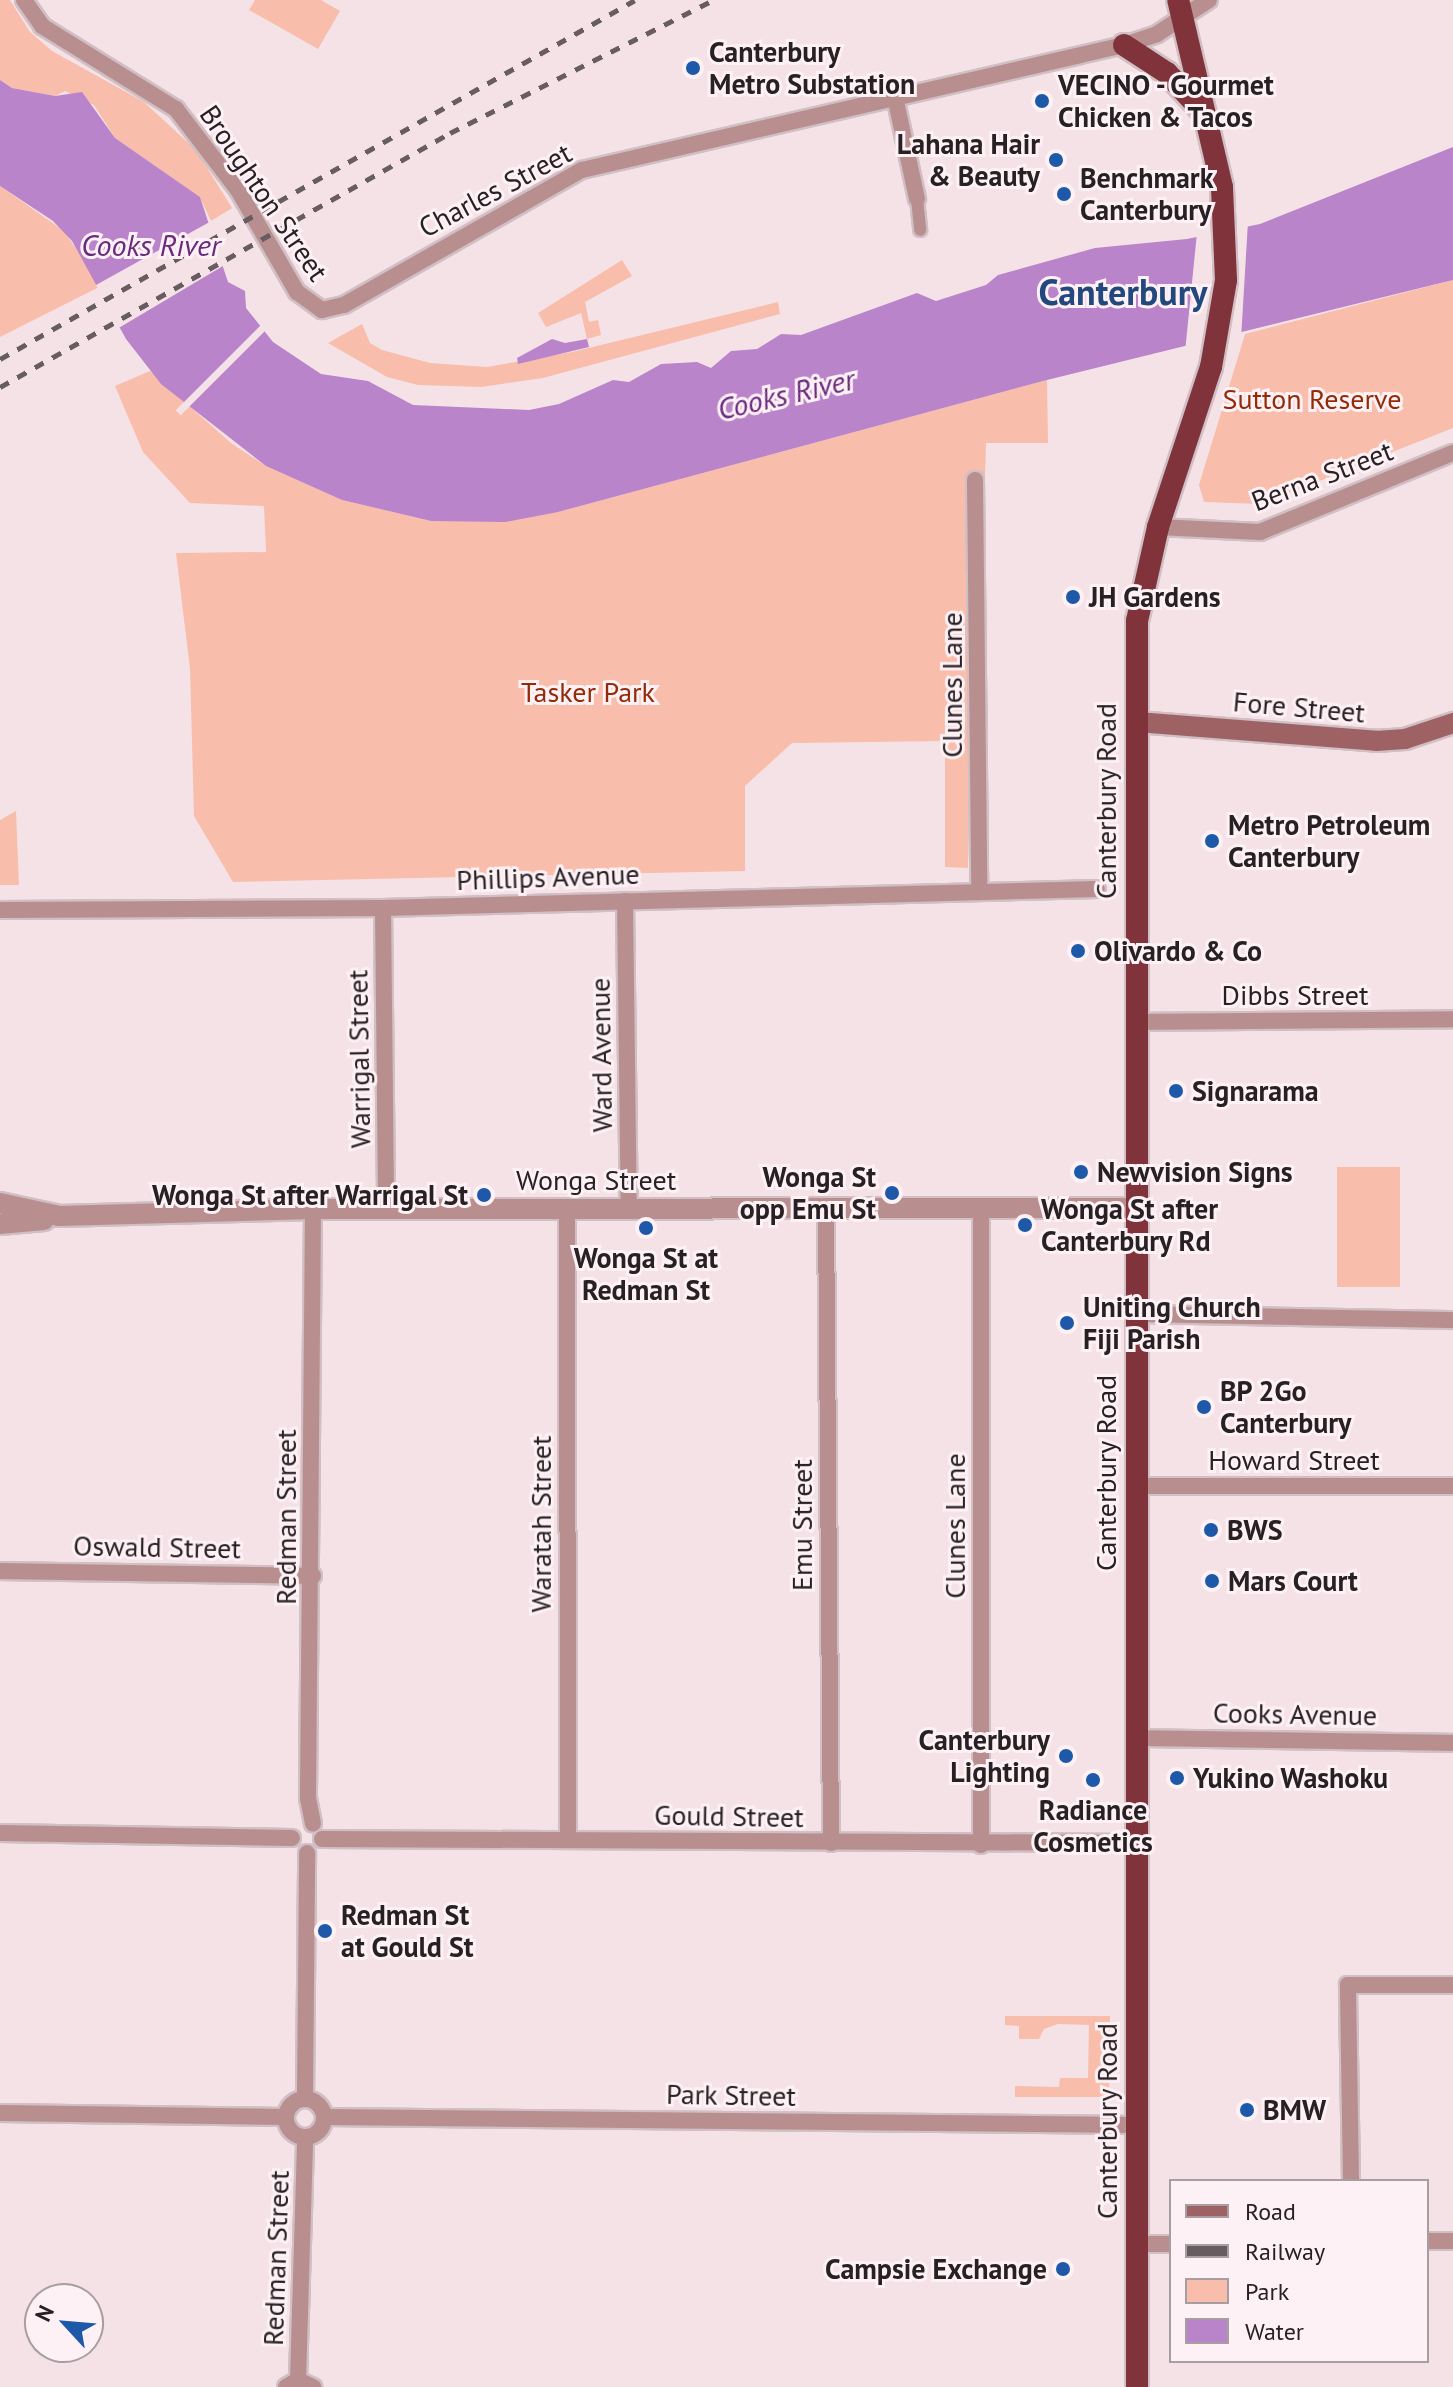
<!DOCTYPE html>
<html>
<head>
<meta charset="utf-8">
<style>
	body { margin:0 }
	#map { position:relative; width:1453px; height:2387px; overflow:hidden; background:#f5e2e7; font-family:"PT Sans",sans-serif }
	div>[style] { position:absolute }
	.green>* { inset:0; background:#f9bdab; transform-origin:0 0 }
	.water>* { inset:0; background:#b984ca }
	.pier>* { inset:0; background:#f5e2e7; transform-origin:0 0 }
	.roads { filter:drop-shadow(2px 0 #d0bfc4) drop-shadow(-2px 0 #d0bfc4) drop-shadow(0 2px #d0bfc4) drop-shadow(0 -2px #d0bfc4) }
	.pedestrian>* { height:12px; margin:-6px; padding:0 6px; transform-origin:6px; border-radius:6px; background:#b88e8f }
	.minor>* { height:16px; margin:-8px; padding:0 8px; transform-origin:8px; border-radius:8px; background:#b88e8f }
	.minor>.ring { margin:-8px; padding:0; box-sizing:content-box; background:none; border:16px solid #b88e8f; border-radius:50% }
	.tertiary>* { height:20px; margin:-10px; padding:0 10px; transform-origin:10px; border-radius:10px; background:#b88e8f }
	.secondary>* { height:20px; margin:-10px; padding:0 10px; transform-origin:10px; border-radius:10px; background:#9e6264 }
	.trunk>* { height:22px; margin:-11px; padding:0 11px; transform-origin:11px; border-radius:11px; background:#80333a }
	.rail>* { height:5px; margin-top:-2.5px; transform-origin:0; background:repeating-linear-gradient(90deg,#675c5f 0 10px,transparent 0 20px) }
	.dots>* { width:22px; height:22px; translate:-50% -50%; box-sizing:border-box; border:4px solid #fdf1f5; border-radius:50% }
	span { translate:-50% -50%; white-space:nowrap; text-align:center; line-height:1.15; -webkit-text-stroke:6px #fdf1f5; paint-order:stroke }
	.poi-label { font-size:28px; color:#282123; font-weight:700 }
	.left { translate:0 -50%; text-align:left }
	.right { translate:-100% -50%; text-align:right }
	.street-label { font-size:28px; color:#282123 }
	.park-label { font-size:28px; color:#932c06 }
	.water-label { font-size:30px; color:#6a2a7e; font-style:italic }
	.district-label { font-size:36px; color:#23487e; font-weight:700 }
	.legend { position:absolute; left:1169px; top:2179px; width:260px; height:184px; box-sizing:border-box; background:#fdf1f5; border:2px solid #a89ea1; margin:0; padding:10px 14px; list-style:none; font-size:24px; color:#282123 }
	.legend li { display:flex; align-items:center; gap:16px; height:40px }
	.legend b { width:40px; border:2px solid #a89ea1 }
	.north { position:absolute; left:24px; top:2283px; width:80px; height:80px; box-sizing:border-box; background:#fdf1f5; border:2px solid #a89ea1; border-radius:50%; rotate:296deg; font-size:22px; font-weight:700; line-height:32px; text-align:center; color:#282123 }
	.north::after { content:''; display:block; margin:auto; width:28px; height:36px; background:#1d58a9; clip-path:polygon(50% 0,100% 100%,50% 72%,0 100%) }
</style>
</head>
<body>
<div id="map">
	<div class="green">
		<i style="clip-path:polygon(0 0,10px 0,30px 32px,52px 51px,144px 102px,196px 150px,232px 208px,211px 221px,200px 197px,115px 138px,94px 105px,65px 91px,55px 96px,12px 88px,0 80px)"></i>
		<i style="clip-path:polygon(255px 0,321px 0,340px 11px,318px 49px,249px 10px)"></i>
		<i style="clip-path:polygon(0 186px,64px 231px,101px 286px,0 337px)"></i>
		<i style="clip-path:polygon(622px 260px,632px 276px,585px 302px,589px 322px,598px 320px,601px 335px,587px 339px,581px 313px,546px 327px,538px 313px)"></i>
		<i style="clip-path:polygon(1453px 280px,1453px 428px,1261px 504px,1204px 502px,1199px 485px,1245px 334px)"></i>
		<i style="clip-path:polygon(778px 302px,780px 314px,543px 378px,481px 387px,418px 385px,387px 377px,328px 343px,362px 324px,370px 343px,382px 350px,430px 363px,487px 367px,572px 352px)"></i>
		<i style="clip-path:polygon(150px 371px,231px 443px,266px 466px,342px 500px,431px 521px,558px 512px,1047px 380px,1048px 443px,986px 443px,985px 478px,969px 479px,968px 868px,945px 867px,945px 741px,792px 743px,745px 786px,745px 871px,233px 882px,194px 816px,190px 669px,176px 553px,266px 552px,264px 506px,190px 503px,143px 452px,115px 386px)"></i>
		<i style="clip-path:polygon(16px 811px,19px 885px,0 885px,0 820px)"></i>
		<i style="left:1337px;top:1167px;width:63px;height:120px"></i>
		<i style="clip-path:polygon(1005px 2016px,1110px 2016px,1109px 2097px,1015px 2097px,1015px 2086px,1059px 2087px,1060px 2078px,1088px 2078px,1089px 2025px,1058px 2024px,1044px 2029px,1039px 2039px,1019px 2039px,1019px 2026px,1005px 2025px)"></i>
	</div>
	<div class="water">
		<i style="clip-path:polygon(0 80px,12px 88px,55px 96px,82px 92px,115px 138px,200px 197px,228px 282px,245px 291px,246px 308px,273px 342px,321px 374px,368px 381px,413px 405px,529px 410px,559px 404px,613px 380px,629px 382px,661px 364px,697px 362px,711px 368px,731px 351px,757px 349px,781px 334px,801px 335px,917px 293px,936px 301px,986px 285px,998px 275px,1095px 248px,1187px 239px,1260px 224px,1453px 147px,1453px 280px,1047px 380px,558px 512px,505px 522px,431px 521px,342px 500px,266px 466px,161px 384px,126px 339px,72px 241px,53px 221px,0 186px)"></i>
		<i style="clip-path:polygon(552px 339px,565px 343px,587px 339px,589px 347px,518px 364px,517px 358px)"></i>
	</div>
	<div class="pier">
		<i style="clip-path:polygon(215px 219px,228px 263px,117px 329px,96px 285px)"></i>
		<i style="clip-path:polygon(1248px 222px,1241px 339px,1185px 352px,1197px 233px)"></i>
		<i style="left:262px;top:324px;width:7px;height:122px;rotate:45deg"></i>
	</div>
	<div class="roads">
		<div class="pedestrian">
			<i style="left:917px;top:199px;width:31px;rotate:84deg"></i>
		</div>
		<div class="minor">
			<i style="left:24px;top:0;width:32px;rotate:55deg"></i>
			<i style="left:42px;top:26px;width:158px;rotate:31.8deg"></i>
			<i style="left:176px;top:109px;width:102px;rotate:52.6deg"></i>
			<i style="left:238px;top:190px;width:118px;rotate:60deg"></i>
			<i style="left:297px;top:292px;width:31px;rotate:36deg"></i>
			<i style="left:322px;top:310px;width:23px;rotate:-13deg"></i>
			<i style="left:344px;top:305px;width:274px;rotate:-29.6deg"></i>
			<i style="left:582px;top:170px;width:556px;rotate:-12.99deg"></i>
			<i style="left:1124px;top:45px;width:35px;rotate:-18deg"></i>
			<i style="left:1157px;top:34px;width:62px;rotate:-33.2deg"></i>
			<i style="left:895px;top:97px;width:104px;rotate:77.8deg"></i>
			<i style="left:975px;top:480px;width:409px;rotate:89.4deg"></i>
			<i style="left:1158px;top:527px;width:102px;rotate:2.8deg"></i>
			<i style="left:1260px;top:532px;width:209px;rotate:-22.3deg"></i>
			<i style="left:625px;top:901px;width:307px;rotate:89.3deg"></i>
			<i style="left:383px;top:908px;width:301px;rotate:89.4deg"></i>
			<i style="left:0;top:910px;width:383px;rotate:-0.3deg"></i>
			<i style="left:383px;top:908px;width:714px;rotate:-1.52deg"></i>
			<i style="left:1137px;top:1022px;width:316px;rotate:-0.5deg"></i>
			<i style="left:826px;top:1207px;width:636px;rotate:89.55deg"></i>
			<i style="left:567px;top:1208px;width:632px;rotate:89.91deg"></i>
			<i style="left:313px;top:1209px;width:589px;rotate:90.49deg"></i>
			<i style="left:308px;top:1798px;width:26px;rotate:79deg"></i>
			<i style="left:1136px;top:1314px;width:317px;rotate:1.1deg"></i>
			<i style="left:1135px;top:1486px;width:318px"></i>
			<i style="left:0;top:1571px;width:313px;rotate:0.9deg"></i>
			<i style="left:1136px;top:1738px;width:317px;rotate:0.9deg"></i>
			<i style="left:0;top:1833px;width:292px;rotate:1deg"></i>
			<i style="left:322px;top:1839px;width:813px;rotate:0.28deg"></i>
			<i style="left:981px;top:1845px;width:638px;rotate:-90deg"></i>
			<i class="ring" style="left:286px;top:2099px;width:22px;height:22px"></i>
			<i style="left:305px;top:2099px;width:246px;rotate:-89.5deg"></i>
			<i style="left:0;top:2113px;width:286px;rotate:0.8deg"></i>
			<i style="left:325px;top:2117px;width:811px;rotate:0.57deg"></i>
			<i style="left:1351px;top:2181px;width:196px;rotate:-90.9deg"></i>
			<i style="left:1348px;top:1985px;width:105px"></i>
			<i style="left:1427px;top:2241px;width:26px"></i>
			<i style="left:1137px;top:2244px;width:34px"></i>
			<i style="left:298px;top:2380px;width:242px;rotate:-88.3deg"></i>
			<i style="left:286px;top:2387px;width:14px;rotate:-30deg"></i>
			<i style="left:298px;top:2380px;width:17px;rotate:25deg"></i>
		</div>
		<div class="tertiary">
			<i style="left:0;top:1203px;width:60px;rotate:12.4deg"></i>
			<i style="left:59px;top:1216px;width:254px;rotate:-1.6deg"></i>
			<i style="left:313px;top:1209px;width:821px;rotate:-0.07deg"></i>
			<i style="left:0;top:1224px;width:44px;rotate:-5.2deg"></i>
		</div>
		<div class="secondary">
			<i style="left:1137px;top:722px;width:240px;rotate:4.5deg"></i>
			<i style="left:1376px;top:741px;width:29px;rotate:-4deg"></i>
			<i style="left:1405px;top:739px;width:51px;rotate:-18.4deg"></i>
		</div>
		<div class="trunk">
			<i style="left:1124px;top:45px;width:51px;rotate:33.1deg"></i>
			<i style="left:1167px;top:73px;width:54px;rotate:47.2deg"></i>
			<i style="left:1137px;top:2387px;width:1766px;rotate:-90deg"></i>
			<i style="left:1137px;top:621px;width:96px;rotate:-77.4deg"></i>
			<i style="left:1158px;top:527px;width:169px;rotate:-71.7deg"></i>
			<i style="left:1211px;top:367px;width:88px;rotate:-80.2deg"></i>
			<i style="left:1226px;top:280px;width:93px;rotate:-92.5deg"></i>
			<i style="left:1222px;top:187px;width:192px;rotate:-103.2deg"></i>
		</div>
	</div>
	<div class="rail">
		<i style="left:0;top:359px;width:729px;rotate:-29.48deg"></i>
		<i style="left:0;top:387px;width:517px;rotate:-29.44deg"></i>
		<i style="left:450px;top:133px;width:295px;rotate:-26.8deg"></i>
	</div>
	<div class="dots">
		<i style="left:693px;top:68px;background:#1d58a9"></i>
		<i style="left:1042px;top:101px;background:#1d58a9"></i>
		<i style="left:1056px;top:160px;background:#1d58a9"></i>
		<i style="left:1064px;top:194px;background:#1d58a9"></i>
		<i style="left:1073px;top:597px;background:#1d58a9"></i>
		<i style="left:1212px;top:841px;background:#1d58a9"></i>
		<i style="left:1078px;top:951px;background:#1d58a9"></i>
		<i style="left:1176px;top:1091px;background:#1d58a9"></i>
		<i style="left:1081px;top:1172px;background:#1d58a9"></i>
		<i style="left:892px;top:1193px;background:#1d58a9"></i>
		<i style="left:484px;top:1195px;background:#1d58a9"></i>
		<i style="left:1025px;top:1225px;background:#1d58a9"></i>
		<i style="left:646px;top:1228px;background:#1d58a9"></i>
		<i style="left:1067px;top:1323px;background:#1d58a9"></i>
		<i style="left:1204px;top:1407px;background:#1d58a9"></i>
		<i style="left:1211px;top:1530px;background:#1d58a9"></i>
		<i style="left:1212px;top:1581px;background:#1d58a9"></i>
		<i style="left:1066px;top:1756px;background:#1d58a9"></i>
		<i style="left:1177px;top:1778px;background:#1d58a9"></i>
		<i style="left:1093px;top:1780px;background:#1d58a9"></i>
		<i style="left:325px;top:1931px;background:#1d58a9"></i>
		<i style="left:1247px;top:2110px;background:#1d58a9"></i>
		<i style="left:1063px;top:2269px;background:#1d58a9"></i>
	</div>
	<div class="poi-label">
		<span class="left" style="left:709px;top:68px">Canterbury<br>Metro Substation</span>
		<span class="left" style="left:1058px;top:101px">VECINO - Gourmet<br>Chicken &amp; Tacos</span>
		<span class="right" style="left:1040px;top:160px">Lahana Hair<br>&amp; Beauty</span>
		<span class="left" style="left:1080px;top:194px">Benchmark<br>Canterbury</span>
		<span class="left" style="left:1089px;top:597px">JH Gardens</span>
		<span class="left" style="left:1228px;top:841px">Metro Petroleum<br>Canterbury</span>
		<span class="left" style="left:1094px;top:951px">Olivardo &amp; Co</span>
		<span class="left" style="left:1192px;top:1091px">Signarama</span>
		<span class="left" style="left:1097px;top:1172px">Newvision Signs</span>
		<span class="right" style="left:876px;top:1193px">Wonga St<br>opp Emu St</span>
		<span class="right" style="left:468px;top:1195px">Wonga St after Warrigal St</span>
		<span class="left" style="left:1041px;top:1225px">Wonga St after<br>Canterbury Rd</span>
		<span style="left:646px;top:1274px">Wonga St at<br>Redman St</span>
		<span class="left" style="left:1083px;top:1323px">Uniting Church<br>Fiji Parish</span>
		<span class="left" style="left:1220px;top:1407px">BP 2Go<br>Canterbury</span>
		<span class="left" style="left:1227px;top:1530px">BWS</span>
		<span class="left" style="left:1228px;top:1581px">Mars Court</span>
		<span class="right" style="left:1050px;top:1756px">Canterbury<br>Lighting</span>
		<span class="left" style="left:1193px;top:1778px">Yukino Washoku</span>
		<span style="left:1093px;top:1826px">Radiance<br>Cosmetics</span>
		<span class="left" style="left:341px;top:1931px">Redman St<br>at Gould St</span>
		<span class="left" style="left:1263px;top:2110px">BMW</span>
		<span class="right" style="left:1047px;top:2269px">Campsie Exchange</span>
	</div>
	<div class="street-label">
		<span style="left:495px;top:190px;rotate:-28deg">Charles Street</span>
		<span style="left:264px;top:193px;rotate:56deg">Broughton Street</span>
		<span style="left:1322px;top:476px;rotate:-21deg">Berna Street</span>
		<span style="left:952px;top:685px;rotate:-90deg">Clunes Lane</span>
		<span style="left:1299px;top:707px;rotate:5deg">Fore Street</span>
		<span style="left:1106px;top:801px;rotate:-90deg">Canterbury Road</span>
		<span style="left:548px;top:877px;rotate:-2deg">Phillips Avenue</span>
		<span style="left:1295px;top:995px">Dibbs Street</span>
		<span style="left:601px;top:1055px;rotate:-91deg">Ward Avenue</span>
		<span style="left:359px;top:1059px;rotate:-91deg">Warrigal Street</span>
		<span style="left:596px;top:1180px">Wonga Street</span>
		<span style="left:1294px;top:1460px">Howard Street</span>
		<span style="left:1106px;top:1473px;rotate:-90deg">Canterbury Road</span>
		<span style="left:286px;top:1517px;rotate:-90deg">Redman Street</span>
		<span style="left:541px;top:1524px;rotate:-90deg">Waratah Street</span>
		<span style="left:802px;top:1525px;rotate:-90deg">Emu Street</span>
		<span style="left:955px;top:1526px;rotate:-90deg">Clunes Lane</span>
		<span style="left:157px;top:1547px;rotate:1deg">Oswald Street</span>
		<span style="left:1295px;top:1714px;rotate:1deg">Cooks Avenue</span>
		<span style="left:729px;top:1816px;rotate:1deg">Gould Street</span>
		<span style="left:731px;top:2095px;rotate:1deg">Park Street</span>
		<span style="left:1107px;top:2121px;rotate:-90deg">Canterbury Road</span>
		<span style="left:276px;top:2258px;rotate:-88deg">Redman Street</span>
	</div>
	<div class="park-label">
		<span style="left:1312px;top:399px">Sutton Reserve</span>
		<span style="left:588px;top:692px">Tasker Park</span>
	</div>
	<div class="water-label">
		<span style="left:151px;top:245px">Cooks River</span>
		<span style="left:786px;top:394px;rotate:-13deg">Cooks River</span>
	</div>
	<div class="district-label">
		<span style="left:1123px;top:292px">Canterbury</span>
	</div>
	<ul class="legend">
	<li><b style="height:10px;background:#9e6264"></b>Road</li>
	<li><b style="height:10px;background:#675c5f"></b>Railway</li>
	<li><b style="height:22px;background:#f9bdab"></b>Park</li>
	<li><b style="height:22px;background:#b984ca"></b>Water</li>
	</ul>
	<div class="north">N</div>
</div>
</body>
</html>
